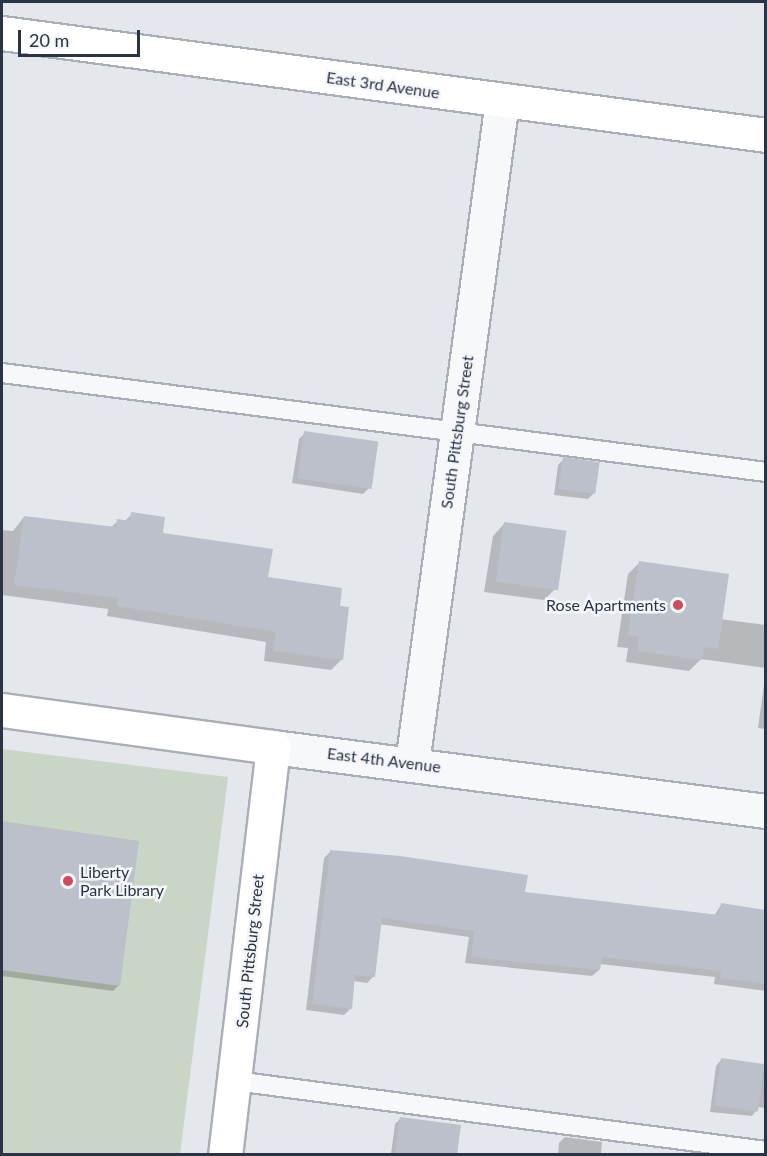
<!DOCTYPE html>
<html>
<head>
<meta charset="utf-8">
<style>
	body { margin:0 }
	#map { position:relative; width:767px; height:1156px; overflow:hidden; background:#e4e7ec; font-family:Lato,sans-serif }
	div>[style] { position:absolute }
	.green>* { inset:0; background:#c9d6c5 }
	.shadow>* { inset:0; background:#0003 }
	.building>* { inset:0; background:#bbc0ca; transform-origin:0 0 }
	.roads { filter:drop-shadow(2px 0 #a9aeb7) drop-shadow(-2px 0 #a9aeb7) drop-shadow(0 2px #a9aeb7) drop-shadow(0 -2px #a9aeb7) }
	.lane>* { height:18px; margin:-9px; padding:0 9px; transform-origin:9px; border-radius:9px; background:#f7f8fa }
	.street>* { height:33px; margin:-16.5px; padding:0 16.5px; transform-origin:16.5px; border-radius:16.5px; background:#f7f8fa }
	.secondary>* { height:33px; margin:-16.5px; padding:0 16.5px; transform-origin:16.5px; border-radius:16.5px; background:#fff }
	.dots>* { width:16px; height:16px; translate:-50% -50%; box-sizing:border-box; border:3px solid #f4f6f9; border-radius:50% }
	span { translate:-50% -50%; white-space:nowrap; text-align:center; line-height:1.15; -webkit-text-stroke:5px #f4f6f9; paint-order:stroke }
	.street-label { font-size:16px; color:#2b3445 }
	.poi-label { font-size:16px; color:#2b3445 }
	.right { translate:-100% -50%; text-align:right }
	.left { translate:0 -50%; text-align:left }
	.frame { position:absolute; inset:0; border:3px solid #2b3445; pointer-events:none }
	.scale { position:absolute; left:18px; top:30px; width:122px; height:27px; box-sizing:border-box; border:3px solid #2b3445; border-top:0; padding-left:8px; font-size:18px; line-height:21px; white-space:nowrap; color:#2b3445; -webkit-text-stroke:4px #f4f6f9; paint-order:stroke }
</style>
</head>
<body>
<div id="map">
	<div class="green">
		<i style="clip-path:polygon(2px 749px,228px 777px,180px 1154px,2px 1154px)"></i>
	</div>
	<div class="shadow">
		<i style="clip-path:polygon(305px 433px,369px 488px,363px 494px,292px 483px,299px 439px)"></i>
		<i style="clip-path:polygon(564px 459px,594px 493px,588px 499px,554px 495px,558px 465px)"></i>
		<i style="clip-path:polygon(132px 514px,161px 534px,338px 607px,342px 659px,331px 670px,264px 661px,266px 642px,107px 616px,108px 609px,2px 595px,2px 530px,13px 531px,24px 517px,110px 528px,118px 521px,124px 522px)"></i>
		<i style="clip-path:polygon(504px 524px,555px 589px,544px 600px,484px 592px,493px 536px)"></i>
		<i style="clip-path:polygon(639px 563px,720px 619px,766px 625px,766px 668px,701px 659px,689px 671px,626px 662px,628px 648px,617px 647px,628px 574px)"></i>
		<i style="clip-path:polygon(766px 670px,766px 729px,758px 728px)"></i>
		<i style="clip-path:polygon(2px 823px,137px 843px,119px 985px,113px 991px,2px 976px)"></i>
		<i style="clip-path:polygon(331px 851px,524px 893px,714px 916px,721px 905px,766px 911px,766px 991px,714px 984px,715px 977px,600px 964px,599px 970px,592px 976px,465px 963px,469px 937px,379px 924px,374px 976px,367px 983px,353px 981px,350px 1009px,344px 1015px,306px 1010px,324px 858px)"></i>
		<i style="clip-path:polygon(721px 1060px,766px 1066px,766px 1108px,759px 1107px,752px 1116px,710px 1112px,716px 1066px)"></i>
		<i style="clip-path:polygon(401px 1118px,455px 1154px,391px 1154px,395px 1124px)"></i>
		<i style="clip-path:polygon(565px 1137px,602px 1142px,601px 1154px,558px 1154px,559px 1143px)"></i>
	</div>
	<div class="building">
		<i style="left:304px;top:431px;width:75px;height:48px;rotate:8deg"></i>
		<i style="left:563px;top:457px;width:37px;height:32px;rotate:8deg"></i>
		<i style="clip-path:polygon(131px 512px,165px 517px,163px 533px,273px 549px,268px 577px,342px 588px,340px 606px,349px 607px,343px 660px,273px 651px,276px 632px,117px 606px,118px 598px,14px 585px,24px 516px,116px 527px,117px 519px,130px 521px)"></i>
		<i style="left:504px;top:522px;width:63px;height:60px;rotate:8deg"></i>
		<i style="clip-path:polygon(639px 561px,729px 574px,718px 649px,704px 647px,702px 660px,637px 651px,639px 637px,628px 635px)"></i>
		<i style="clip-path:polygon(2px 821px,139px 841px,120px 986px,2px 970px)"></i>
		<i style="clip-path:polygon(330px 850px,400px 856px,528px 875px,525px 892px,719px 915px,721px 903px,765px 910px,765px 984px,720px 978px,721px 971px,602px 957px,600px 970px,471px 957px,474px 931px,382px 918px,375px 977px,355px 975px,352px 1009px,312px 1004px)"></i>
		<i style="left:721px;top:1058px;width:44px;height:48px;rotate:8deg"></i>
		<i style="clip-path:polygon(400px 1117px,461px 1125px,457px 1155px,395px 1155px)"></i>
	</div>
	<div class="roads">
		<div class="lane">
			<i style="left:2px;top:373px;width:770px;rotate:7.38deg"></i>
			<i style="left:235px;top:1081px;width:536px;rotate:7.51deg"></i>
		</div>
		<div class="street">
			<i style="left:273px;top:747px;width:497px;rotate:7.4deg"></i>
			<i style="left:412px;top:763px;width:668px;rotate:-82.26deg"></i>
		</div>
		<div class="secondary">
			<i style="left:2px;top:33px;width:771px;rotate:7.6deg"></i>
			<i style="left:2px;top:710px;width:274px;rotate:7.8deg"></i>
			<i style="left:273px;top:747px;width:410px;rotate:96.7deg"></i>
		</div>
	</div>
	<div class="dots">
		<i style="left:678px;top:605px;background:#d1495b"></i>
		<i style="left:68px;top:881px;background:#d1495b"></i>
	</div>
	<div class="street-label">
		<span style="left:383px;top:85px;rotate:8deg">East 3rd Avenue</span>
		<span style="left:457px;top:432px;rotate:-82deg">South Pittsburg Street</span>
		<span style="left:384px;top:760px;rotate:7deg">East 4th Avenue</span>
		<span style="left:250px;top:951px;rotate:-84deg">South Pittsburg Street</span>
	</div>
	<div class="poi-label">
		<span class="right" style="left:666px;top:605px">Rose Apartments</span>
		<span class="left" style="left:80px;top:881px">Liberty<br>Park Library</span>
	</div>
	<div class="frame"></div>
	<div class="scale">20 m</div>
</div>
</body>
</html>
